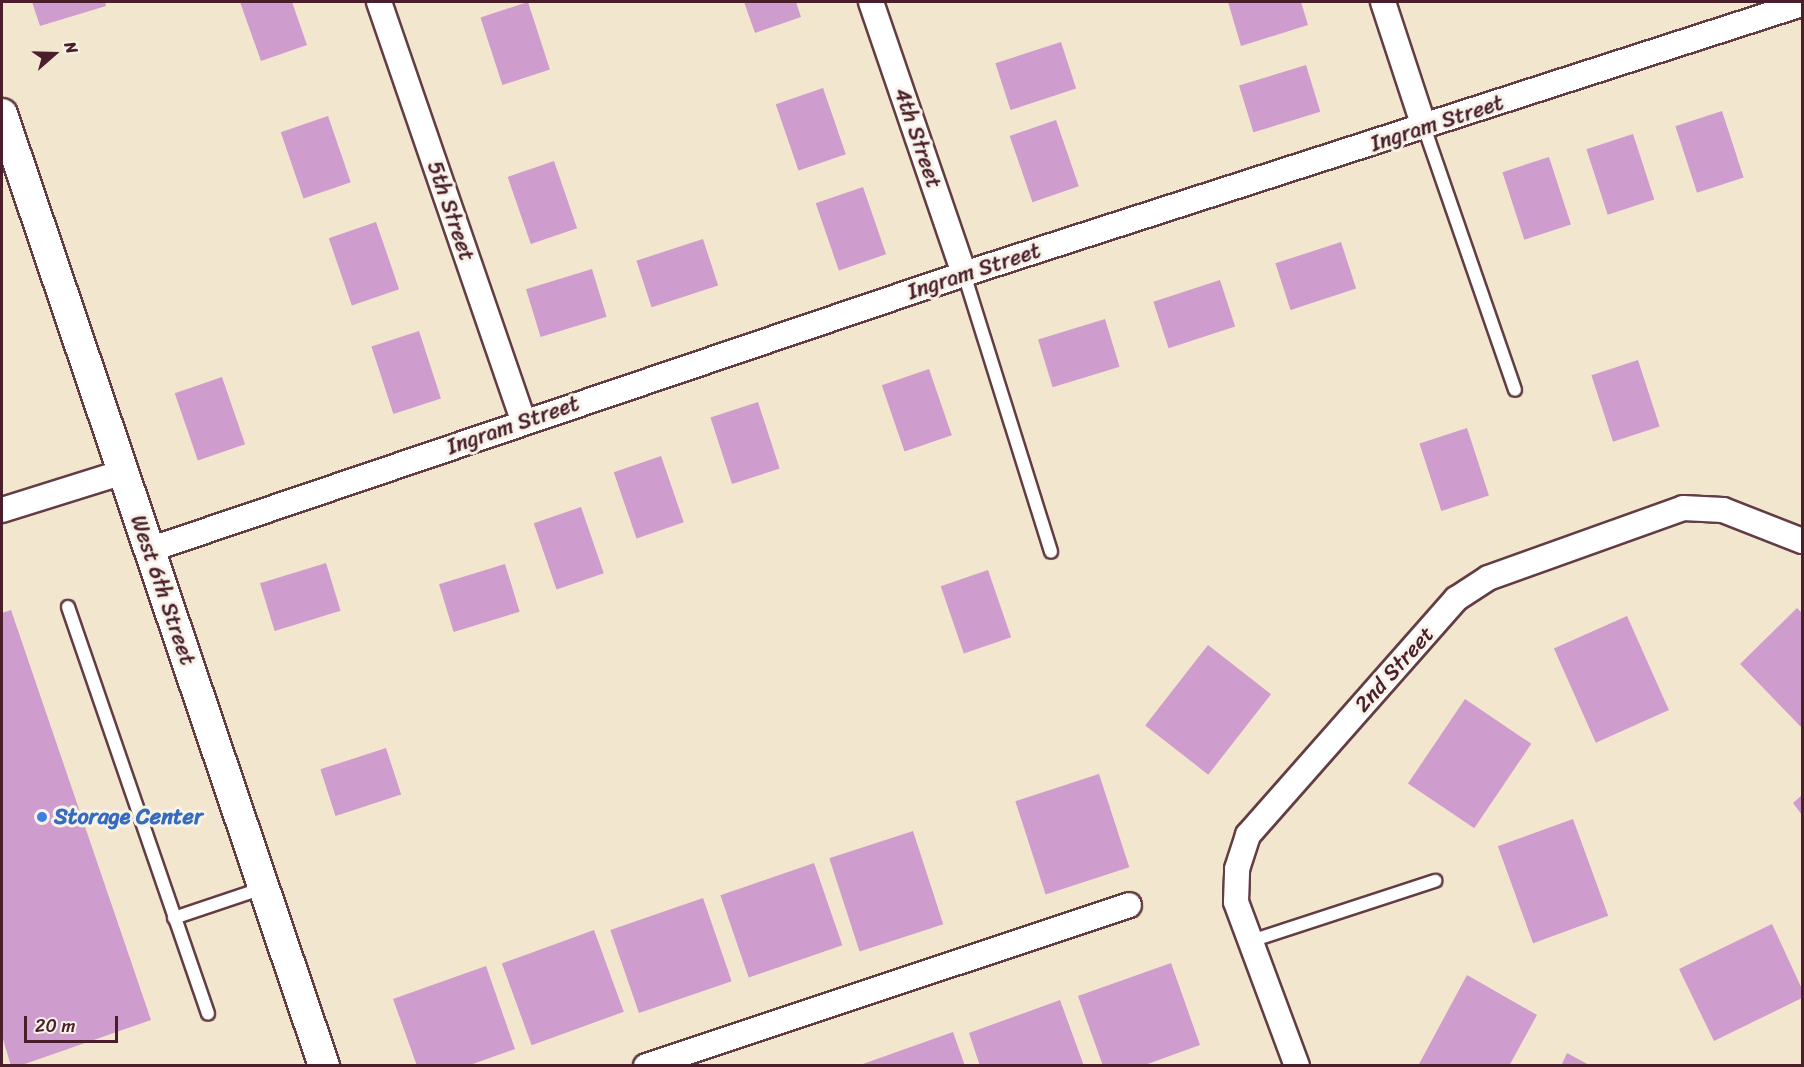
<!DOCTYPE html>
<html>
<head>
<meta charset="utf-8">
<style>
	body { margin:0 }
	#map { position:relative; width:1804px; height:1067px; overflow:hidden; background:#f3e6cf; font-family:Sriracha,sans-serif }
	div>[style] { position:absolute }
	.building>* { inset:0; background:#cf9cce; transform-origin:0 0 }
	.roads { filter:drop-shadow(2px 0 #633d44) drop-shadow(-2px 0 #633d44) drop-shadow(0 2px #633d44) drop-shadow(0 -2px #633d44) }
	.service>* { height:12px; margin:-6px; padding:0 6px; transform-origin:6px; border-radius:6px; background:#fff }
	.minor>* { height:24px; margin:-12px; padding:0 12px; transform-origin:12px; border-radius:12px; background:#fff }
	.tertiary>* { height:30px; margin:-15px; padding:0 15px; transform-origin:15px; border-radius:15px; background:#fff }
	.dots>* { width:16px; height:16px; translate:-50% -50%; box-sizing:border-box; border:3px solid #f7f3e8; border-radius:50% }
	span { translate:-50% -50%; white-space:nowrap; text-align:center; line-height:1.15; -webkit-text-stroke:6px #f7f3e8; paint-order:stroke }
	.street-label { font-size:22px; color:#4a1f2b }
	.shop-label { font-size:22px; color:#366cbe; font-weight:700 }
	.left { translate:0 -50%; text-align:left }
	.frame { position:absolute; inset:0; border:3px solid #4a1f2b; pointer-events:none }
	.north { position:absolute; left:24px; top:24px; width:60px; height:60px; -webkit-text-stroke:4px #f7f3e8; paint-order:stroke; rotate:70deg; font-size:16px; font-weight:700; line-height:24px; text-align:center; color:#4a1f2b }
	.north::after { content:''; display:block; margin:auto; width:21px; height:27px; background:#4a1f2b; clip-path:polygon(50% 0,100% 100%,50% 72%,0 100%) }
	.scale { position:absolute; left:24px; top:1016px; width:94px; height:27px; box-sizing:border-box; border:3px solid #4a1f2b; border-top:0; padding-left:8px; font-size:18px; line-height:21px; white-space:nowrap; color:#4a1f2b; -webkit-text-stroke:4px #f7f3e8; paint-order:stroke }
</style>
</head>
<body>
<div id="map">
	<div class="building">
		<i style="clip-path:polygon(32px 2px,105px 2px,106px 6px,40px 26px)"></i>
		<i style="clip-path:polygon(240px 2px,292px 2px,307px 45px,261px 61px)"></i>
		<i style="left:528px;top:2px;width:71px;height:50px;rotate:72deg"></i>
		<i style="clip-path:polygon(744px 2px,796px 2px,801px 17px,755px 33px)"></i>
		<i style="clip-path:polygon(1228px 2px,1301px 2px,1308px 25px,1241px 46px)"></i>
		<i style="left:1061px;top:42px;width:49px;height:69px;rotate:72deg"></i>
		<i style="left:1306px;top:65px;width:49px;height:70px;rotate:73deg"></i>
		<i style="left:823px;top:88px;width:70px;height:50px;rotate:71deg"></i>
		<i style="left:1722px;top:111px;width:70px;height:49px;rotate:72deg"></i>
		<i style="left:328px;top:116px;width:70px;height:50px;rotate:71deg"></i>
		<i style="left:1056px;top:120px;width:70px;height:49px;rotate:71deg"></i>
		<i style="left:1633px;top:134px;width:69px;height:49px;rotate:72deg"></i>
		<i style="left:1549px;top:157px;width:71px;height:49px;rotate:72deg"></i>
		<i style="left:554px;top:161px;width:71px;height:49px;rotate:71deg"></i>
		<i style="left:863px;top:187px;width:71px;height:50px;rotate:71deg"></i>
		<i style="left:376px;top:222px;width:71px;height:50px;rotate:71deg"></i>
		<i style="left:703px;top:239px;width:49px;height:70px;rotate:72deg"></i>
		<i style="left:1341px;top:242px;width:49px;height:69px;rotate:72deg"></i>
		<i style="left:592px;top:269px;width:50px;height:69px;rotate:73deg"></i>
		<i style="left:1220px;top:280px;width:49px;height:70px;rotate:72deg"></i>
		<i style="left:1105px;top:319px;width:50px;height:70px;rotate:73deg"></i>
		<i style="left:419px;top:331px;width:71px;height:50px;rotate:72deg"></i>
		<i style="left:1638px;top:360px;width:70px;height:49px;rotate:72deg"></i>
		<i style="left:929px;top:369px;width:70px;height:50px;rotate:71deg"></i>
		<i style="left:222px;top:377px;width:71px;height:50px;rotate:71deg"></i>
		<i style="left:758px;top:402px;width:70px;height:50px;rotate:72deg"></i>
		<i style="left:1467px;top:428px;width:71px;height:50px;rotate:72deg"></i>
		<i style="left:661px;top:456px;width:70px;height:50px;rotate:71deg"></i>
		<i style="left:581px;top:507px;width:70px;height:50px;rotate:71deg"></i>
		<i style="left:326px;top:563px;width:50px;height:69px;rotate:73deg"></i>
		<i style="left:505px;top:564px;width:50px;height:69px;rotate:73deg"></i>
		<i style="left:988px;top:570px;width:71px;height:50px;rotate:71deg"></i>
		<i style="clip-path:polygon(1797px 608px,1802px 613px,1802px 728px,1740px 664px)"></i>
		<i style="clip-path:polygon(11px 610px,151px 1020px,19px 1066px,11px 1066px,2px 1036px,2px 613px)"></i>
		<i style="left:1627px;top:616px;width:103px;height:80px;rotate:66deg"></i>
		<i style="left:1208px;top:645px;width:80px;height:102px;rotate:38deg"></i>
		<i style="left:1465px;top:699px;width:80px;height:102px;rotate:34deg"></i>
		<i style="left:386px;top:748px;width:49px;height:69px;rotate:72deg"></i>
		<i style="left:1099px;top:774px;width:98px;height:88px;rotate:72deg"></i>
		<i style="clip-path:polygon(1802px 795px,1802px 815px,1793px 803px)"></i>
		<i style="left:1573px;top:819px;width:103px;height:80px;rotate:70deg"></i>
		<i style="left:913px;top:831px;width:98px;height:88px;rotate:72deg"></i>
		<i style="left:814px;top:863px;width:87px;height:99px;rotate:71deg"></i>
		<i style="left:703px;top:898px;width:88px;height:98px;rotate:71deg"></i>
		<i style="clip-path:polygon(1772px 924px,1802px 989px,1802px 998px,1714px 1041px,1679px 969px)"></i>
		<i style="left:594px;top:930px;width:87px;height:98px;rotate:70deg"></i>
		<i style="clip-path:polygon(1171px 963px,1200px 1045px,1142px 1066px,1103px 1066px,1078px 996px)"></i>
		<i style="clip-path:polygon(486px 966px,515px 1049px,467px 1066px,417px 1066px,393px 999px)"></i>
		<i style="clip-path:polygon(1467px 975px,1537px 1015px,1509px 1066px,1418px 1066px)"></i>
		<i style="clip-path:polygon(1060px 1000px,1084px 1066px,980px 1066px,969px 1033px)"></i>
		<i style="clip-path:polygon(953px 1032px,965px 1066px,860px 1066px,860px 1065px)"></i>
		<i style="clip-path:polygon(1567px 1053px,1591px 1066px,1561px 1066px)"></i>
	</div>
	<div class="roads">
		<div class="service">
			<i style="left:1424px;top:127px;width:278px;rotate:70.9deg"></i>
			<i style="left:964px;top:274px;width:291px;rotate:72.6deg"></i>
			<i style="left:68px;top:607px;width:430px;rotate:71deg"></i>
			<i style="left:174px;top:918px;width:94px;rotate:-18.6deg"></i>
			<i style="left:1251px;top:941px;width:194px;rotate:-18.1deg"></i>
		</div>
		<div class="minor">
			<i style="left:379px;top:2px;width:443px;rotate:71deg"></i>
			<i style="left:871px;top:2px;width:287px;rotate:71.1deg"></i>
			<i style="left:1383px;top:2px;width:132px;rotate:71.8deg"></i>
			<i style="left:2px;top:510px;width:127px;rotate:-17.4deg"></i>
			<i style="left:149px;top:550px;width:860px;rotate:-18.71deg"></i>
			<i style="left:964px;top:274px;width:880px;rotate:-17.86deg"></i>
			<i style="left:646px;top:1066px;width:509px;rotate:-18.43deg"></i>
			<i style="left:1297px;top:1066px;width:175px;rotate:-110.4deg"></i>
			<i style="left:1236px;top:902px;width:33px;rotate:-88deg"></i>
			<i style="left:1237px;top:869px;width:36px;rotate:-72deg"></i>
			<i style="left:1248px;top:835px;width:315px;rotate:-48.6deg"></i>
			<i style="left:1456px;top:599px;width:38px;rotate:-33deg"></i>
			<i style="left:1488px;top:578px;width:207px;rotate:-19.7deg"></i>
			<i style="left:1683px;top:508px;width:40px;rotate:2.9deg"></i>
			<i style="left:1723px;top:510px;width:85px;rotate:21.4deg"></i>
		</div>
		<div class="tertiary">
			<i style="left:2px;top:114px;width:1005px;rotate:71.31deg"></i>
		</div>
	</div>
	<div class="dots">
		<i style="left:42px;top:817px;background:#3f7fe0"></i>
	</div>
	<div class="street-label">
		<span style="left:1437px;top:123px;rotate:-18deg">Ingram Street</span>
		<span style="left:918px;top:138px;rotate:71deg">4th Street</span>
		<span style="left:451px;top:211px;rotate:71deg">5th Street</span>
		<span style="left:974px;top:271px;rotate:-18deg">Ingram Street</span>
		<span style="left:513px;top:425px;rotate:-19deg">Ingram Street</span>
		<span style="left:163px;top:590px;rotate:71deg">West 6th Street</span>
		<span style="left:1394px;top:669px;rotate:-48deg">2nd Street</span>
	</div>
	<div class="shop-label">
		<span class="left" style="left:54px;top:817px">Storage Center</span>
	</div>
	<div class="frame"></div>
	<div class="north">N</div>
	<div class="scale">20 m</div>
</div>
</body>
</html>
